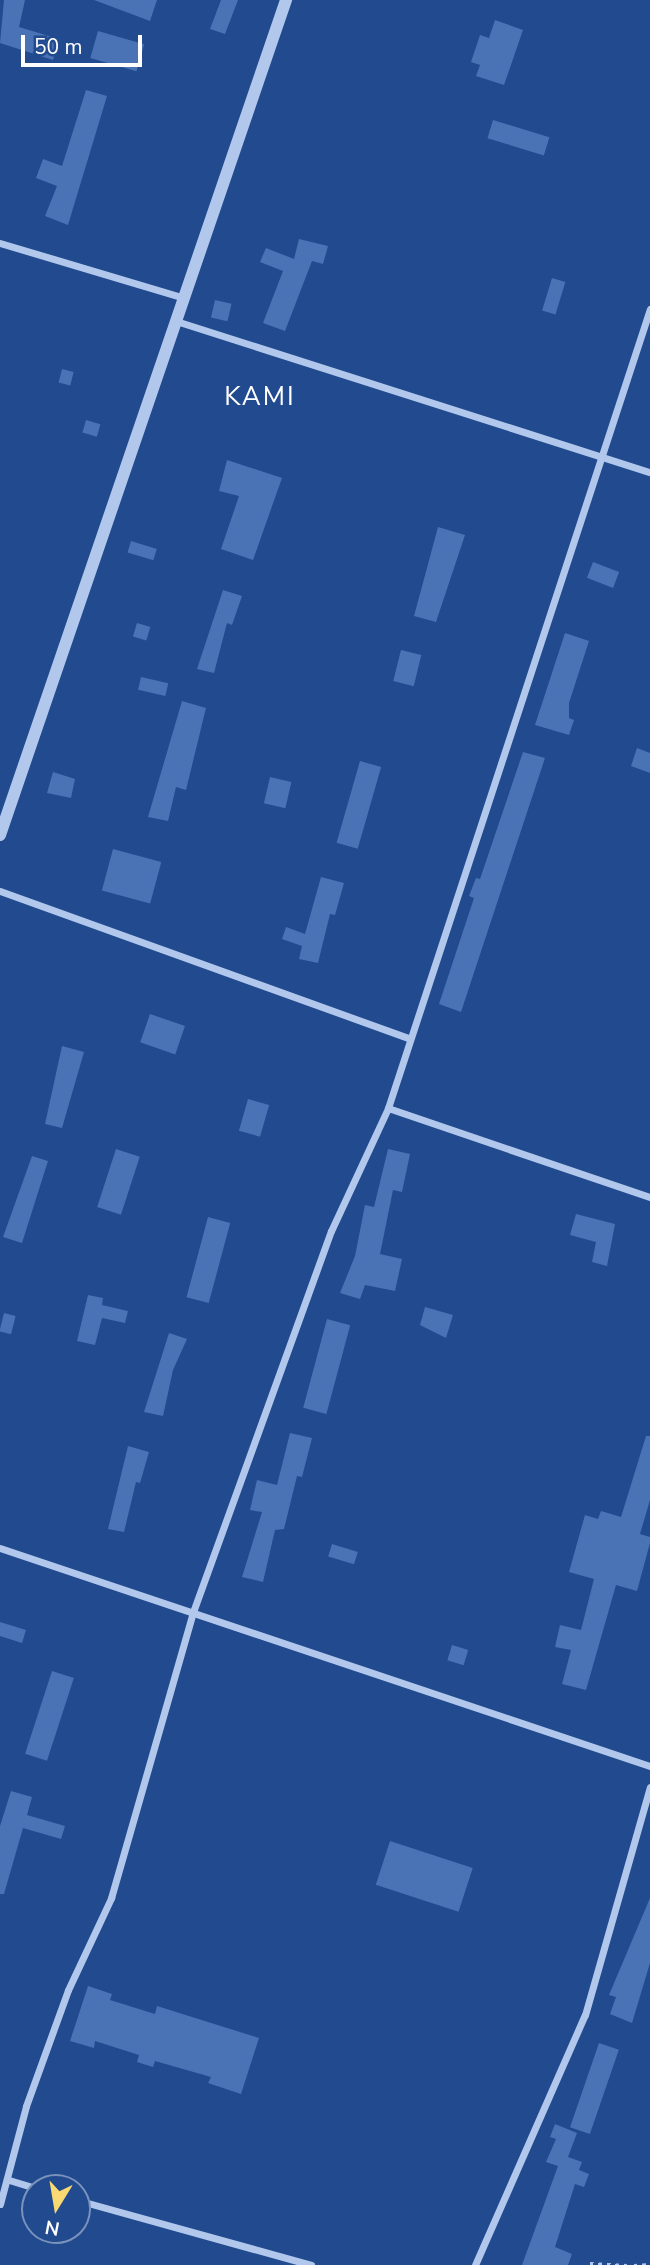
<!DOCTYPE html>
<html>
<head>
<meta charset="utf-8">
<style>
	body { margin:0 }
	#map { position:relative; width:650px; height:2265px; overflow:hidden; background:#214a8f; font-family:"Nunito Sans",sans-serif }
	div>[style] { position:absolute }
	.building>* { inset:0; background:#4a73b6; transform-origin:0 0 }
	.path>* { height:2.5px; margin-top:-1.25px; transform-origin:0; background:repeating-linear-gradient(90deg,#b1c8ec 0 3.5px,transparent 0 8.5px) }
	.minor>* { height:7px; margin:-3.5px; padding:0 3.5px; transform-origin:3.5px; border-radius:3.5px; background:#b1c8ec }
	.tertiary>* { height:12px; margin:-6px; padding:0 6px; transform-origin:6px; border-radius:6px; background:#b1c8ec }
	span { translate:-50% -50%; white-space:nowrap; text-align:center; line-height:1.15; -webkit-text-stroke:6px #214a8f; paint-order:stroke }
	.quarter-label { font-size:26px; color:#fff; letter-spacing:2px }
	.north { position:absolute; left:21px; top:2174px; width:70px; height:70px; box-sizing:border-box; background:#214a8f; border:2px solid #7a92bc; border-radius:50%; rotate:191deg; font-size:19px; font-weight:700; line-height:28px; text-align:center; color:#fff }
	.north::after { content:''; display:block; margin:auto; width:24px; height:32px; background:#f9da72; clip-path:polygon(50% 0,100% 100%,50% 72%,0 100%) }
	.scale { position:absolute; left:21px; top:35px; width:121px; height:32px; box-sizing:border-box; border:4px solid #fff; border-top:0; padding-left:9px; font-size:21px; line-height:24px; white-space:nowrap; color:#fff; -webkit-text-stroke:5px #214a8f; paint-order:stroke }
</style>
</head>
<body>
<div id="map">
	<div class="building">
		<i style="clip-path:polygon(4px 0,25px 0,19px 27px,59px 39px,53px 60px,0 43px)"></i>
		<i style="clip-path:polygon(94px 0,157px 0,150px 21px)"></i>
		<i style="clip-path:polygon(221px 0,238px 0,225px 34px,210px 29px)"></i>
		<i style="clip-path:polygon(495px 20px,523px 30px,504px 85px,476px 76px,480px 65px,471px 62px,480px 35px,489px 38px)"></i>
		<i style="left:98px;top:31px;width:48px;height:28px;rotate:16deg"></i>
		<i style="clip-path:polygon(86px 90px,107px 96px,68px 225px,45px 216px,57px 186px,36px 178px,43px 159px,62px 166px)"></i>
		<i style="left:493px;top:120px;width:59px;height:19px;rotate:17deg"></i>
		<i style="clip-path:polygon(299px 239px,328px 246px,323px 264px,312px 261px,285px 331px,263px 323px,283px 271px,260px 262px,266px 248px,294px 259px)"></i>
		<i style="left:552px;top:278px;width:14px;height:34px;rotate:17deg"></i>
		<i style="left:215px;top:300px;width:17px;height:18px;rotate:13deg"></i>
		<i style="left:62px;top:369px;width:12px;height:14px;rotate:14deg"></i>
		<i style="left:86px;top:420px;width:15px;height:13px;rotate:16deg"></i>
		<i style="clip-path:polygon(227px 460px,282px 478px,253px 560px,221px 549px,239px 496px,219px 491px)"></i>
		<i style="clip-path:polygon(438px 527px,465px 535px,436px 622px,414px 616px)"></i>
		<i style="left:131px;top:541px;width:27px;height:12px;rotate:17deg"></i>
		<i style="left:593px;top:562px;width:28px;height:17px;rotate:21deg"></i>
		<i style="clip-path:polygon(223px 590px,242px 596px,232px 625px,227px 623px,214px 673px,197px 669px)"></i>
		<i style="left:137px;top:623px;width:14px;height:14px;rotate:17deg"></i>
		<i style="clip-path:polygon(565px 633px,589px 641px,569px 703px,569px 718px,574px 720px,569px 735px,535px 725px)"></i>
		<i style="left:401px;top:650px;width:21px;height:32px;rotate:14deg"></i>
		<i style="left:141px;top:677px;width:28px;height:13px;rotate:13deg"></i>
		<i style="clip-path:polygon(182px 701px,206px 708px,186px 790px,176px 787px,168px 821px,148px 817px)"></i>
		<i style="clip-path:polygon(637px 748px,650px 753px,650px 773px,631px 766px)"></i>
		<i style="clip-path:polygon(523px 752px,545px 758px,461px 1012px,439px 1004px,474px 898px,469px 896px,476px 878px,480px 879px)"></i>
		<i style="left:360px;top:761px;width:22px;height:85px;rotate:16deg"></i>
		<i style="clip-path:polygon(53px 772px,75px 779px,71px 798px,47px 793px)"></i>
		<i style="left:270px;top:777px;width:22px;height:27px;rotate:13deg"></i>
		<i style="left:113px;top:849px;width:50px;height:43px;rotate:15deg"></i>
		<i style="clip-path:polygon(321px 877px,344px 883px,335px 915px,330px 914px,318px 963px,299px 959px,302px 946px,282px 939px,286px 927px,305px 934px)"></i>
		<i style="left:150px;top:1014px;width:37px;height:30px;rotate:19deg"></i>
		<i style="clip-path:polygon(62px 1046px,84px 1052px,62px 1128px,45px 1124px)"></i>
		<i style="left:248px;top:1099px;width:22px;height:33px;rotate:16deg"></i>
		<i style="left:116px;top:1149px;width:25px;height:61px;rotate:18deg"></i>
		<i style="clip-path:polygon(388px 1149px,410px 1154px,402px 1192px,393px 1190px,380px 1254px,402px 1259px,395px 1291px,365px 1285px,360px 1299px,340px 1293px,355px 1256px,365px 1205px,374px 1207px)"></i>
		<i style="clip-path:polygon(32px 1156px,48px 1161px,22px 1243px,3px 1237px)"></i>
		<i style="clip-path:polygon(576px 1214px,615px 1224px,607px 1266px,592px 1262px,596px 1242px,570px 1235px)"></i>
		<i style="left:208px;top:1217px;width:23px;height:83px;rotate:15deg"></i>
		<i style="clip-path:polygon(88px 1295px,103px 1298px,102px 1305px,128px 1311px,125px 1323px,102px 1318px,95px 1345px,77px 1341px)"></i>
		<i style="clip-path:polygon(425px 1307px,453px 1315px,446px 1338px,420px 1325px)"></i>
		<i style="left:4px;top:1313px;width:12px;height:19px;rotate:14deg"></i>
		<i style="left:327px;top:1319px;width:24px;height:92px;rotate:15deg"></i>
		<i style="clip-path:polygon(169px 1333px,187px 1339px,173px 1370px,163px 1416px,144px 1412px)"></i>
		<i style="clip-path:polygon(290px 1433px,312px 1438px,302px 1477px,297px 1476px,284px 1529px,275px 1530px,263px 1582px,242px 1577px,262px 1512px,250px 1510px,257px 1480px,277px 1485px)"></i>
		<i style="clip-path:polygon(646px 1436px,650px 1436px,650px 1500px,640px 1534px,650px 1537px,650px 1543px,637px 1591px,616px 1585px,586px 1690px,562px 1684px,571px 1650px,555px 1647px,560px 1625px,581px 1630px,594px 1579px,569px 1572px,585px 1515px,598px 1519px,601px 1511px,621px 1517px)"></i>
		<i style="clip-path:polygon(128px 1446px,149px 1452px,140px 1483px,136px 1482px,124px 1532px,108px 1529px)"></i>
		<i style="left:332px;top:1544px;width:27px;height:13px;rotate:17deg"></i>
		<i style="clip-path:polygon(0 1622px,26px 1630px,22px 1643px,0 1636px)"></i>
		<i style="left:452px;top:1645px;width:17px;height:16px;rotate:17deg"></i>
		<i style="left:52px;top:1671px;width:23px;height:87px;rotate:18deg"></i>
		<i style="clip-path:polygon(11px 1791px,32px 1797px,27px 1815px,65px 1826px,61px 1839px,23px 1828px,4px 1894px,0 1894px,0 1826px)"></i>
		<i style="left:390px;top:1841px;width:87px;height:46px;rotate:18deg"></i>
		<i style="clip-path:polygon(650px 1898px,650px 1963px,632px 2023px,610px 2014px,616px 1997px,609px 1995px)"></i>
		<i style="clip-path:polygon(88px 1986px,112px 1994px,110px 2000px,155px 2014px,157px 2006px,259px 2038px,241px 2094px,208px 2083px,211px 2077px,155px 2061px,153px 2067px,137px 2062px,139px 2055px,95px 2041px,94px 2048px,70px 2041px)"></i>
		<i style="left:599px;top:2043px;width:21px;height:89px;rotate:19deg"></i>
		<i style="clip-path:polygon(555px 2124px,577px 2133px,568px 2157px,582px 2162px,579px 2170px,589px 2174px,584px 2187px,575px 2184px,555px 2247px,572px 2254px,568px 2265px,522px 2265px,558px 2166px,546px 2162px,556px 2139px,550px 2137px)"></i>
	</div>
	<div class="path">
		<i style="left:590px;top:2263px;width:37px;rotate:3deg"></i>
		<i style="left:634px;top:2265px;width:16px;rotate:-4deg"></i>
	</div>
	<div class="minor">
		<i style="left:0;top:243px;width:192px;rotate:16.6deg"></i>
		<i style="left:176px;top:321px;width:497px;rotate:17.7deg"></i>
		<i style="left:0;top:891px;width:435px;rotate:19.8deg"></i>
		<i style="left:388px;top:1108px;width:277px;rotate:18.8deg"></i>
		<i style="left:0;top:1548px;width:686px;rotate:18.54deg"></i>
		<i style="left:9px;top:2180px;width:27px;rotate:17deg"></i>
		<i style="left:77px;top:2200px;width:243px;rotate:15.5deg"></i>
		<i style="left:0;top:2204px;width:101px;rotate:-75.1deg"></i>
		<i style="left:26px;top:2106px;width:123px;rotate:-70.1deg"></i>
		<i style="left:68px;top:1990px;width:102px;rotate:-64.9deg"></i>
		<i style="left:111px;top:1898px;width:298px;rotate:-74deg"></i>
		<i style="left:193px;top:1612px;width:405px;rotate:-70.1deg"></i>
		<i style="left:331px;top:1231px;width:136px;rotate:-65.1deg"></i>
		<i style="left:388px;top:1108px;width:841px;rotate:-71.85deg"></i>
		<i style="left:475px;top:2265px;width:273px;rotate:-66.3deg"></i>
		<i style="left:585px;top:2015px;width:237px;rotate:-74.1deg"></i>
	</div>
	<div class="tertiary">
		<i style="left:0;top:835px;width:883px;rotate:-71.09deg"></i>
	</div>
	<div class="quarter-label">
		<span style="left:260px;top:397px">KAMI</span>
	</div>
	<div class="north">N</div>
	<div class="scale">50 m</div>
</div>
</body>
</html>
